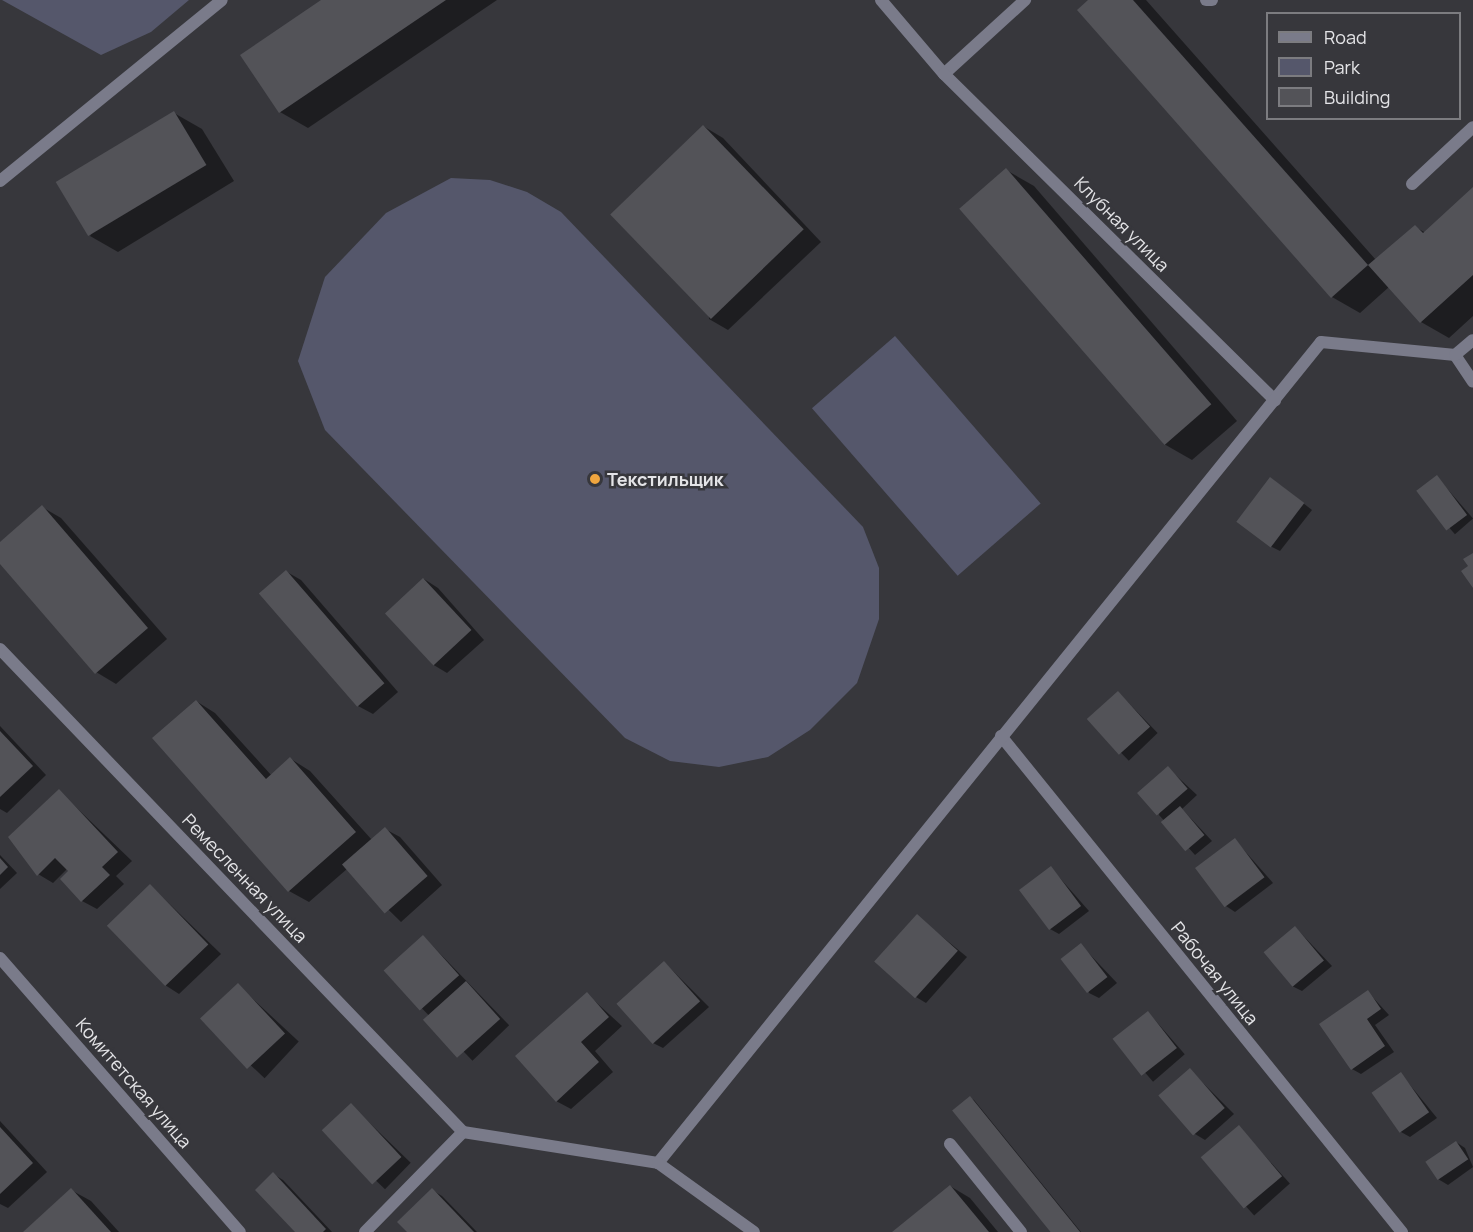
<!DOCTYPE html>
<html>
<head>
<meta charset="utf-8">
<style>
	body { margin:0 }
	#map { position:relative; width:1473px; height:1232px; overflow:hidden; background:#37373c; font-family:Manrope,sans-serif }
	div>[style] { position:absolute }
	.green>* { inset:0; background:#55576b; transform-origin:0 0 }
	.shadow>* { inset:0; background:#0007; transform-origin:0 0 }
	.building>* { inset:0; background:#535358; transform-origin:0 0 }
	.service>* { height:12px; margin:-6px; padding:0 6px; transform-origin:6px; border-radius:6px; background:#7a7b8a }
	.minor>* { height:12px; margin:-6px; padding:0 6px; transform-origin:6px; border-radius:6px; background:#7a7b8a }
	.tertiary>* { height:12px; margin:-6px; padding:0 6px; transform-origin:6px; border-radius:6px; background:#7a7b8a }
	.dots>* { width:16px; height:16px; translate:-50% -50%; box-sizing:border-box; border:3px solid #37373c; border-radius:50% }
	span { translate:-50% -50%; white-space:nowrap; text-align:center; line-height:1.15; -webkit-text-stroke:5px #37373c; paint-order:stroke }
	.street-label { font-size:18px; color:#e4e4e7 }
	.poi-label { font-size:18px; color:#e4e4e7; font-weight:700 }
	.left { translate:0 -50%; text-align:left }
	.legend { position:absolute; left:1266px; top:12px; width:195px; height:108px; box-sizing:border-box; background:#37373c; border:2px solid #7c7c80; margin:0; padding:8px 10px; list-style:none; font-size:18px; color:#e4e4e7 }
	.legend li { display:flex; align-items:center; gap:12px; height:30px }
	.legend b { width:30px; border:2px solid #7c7c80 }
</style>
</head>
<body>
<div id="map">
	<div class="green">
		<i style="clip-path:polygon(2px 0,189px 0,151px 32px,101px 55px)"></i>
		<i style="clip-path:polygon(451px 178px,490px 180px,527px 192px,561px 212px,863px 527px,879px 568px,879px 619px,857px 683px,810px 730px,768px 757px,719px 767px,670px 761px,625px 738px,325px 430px,298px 361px,325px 277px,386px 213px)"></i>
		<i style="left:895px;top:336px;width:222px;height:110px;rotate:49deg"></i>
	</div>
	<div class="shadow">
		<i style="clip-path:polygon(324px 0,497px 0,308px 128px,280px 112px)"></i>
		<i style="clip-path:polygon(1091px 0,1146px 0,1376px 260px,1415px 227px,1426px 233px,1473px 189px,1473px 316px,1449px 338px,1421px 322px,1389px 287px,1360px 313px,1332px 297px)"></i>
		<i style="clip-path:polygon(174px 113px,202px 129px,234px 181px,118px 252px,90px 236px)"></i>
		<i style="clip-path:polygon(703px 126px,723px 138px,821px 242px,728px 330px,709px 319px)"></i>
		<i style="clip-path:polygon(1006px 170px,1034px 186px,1237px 421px,1192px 460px,1164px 444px)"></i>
		<i style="left:1437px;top:477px;width:55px;height:24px;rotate:49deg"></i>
		<i style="clip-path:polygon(1280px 485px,1312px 510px,1280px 551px,1270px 546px)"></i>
		<i style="clip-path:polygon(42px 507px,61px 518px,167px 639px,116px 684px,96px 672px,0 562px,0 544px)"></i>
		<i style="clip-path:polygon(287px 572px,301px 580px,398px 692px,373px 714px,358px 706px)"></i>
		<i style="clip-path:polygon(424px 579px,438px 588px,484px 640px,447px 673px,432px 664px)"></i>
		<i style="left:1118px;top:692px;width:57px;height:40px;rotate:46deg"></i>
		<i style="clip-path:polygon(196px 701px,215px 713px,272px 776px,291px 759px,310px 771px,372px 840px,385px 829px,400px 837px,442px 885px,401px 922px,347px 869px,309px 902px,289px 891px,154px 738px)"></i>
		<i style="clip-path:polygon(0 726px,46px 775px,7px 813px,0 809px)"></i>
		<i style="clip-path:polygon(1168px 768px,1197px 795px,1182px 809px,1212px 841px,1195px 855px,1159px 815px)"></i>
		<i style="clip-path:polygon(59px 791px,132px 861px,116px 876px,124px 884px,97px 909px,82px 901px,67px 869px,53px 883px,38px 874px)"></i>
		<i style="clip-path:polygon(1235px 840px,1273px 883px,1235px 912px,1226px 906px)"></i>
		<i style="clip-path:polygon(0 855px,17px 873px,0 889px)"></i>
		<i style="clip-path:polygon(1051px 868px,1089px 911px,1059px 934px,1050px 929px)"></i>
		<i style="clip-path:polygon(150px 885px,221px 954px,179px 994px,165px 985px)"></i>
		<i style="clip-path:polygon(917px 916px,967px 957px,926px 1003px,916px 997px)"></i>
		<i style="clip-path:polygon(1295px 927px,1332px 966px,1302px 991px,1292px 986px)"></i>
		<i style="left:423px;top:936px;width:124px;height:51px;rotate:46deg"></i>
		<i style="clip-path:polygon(1081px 945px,1117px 983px,1099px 998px,1089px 993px)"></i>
		<i style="clip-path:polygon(664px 962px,709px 1007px,663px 1048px,653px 1043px)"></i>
		<i style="left:238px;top:985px;width:83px;height:50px;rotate:43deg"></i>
		<i style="clip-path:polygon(1368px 992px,1389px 1015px,1375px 1025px,1394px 1052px,1361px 1074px,1352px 1069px)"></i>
		<i style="clip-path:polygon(587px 994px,622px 1026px,595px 1051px,613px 1072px,571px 1109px,556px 1101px)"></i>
		<i style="left:1148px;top:1012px;width:56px;height:42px;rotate:49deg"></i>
		<i style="clip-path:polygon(1190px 1070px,1234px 1114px,1205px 1140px,1195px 1134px)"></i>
		<i style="clip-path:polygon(1401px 1074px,1437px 1118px,1410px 1137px,1401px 1132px)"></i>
		<i style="clip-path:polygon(970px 1098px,974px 1100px,1081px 1232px,1053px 1232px)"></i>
		<i style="left:351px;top:1105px;width:83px;height:37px;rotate:44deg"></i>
		<i style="clip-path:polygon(0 1121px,47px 1172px,8px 1208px,0 1204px)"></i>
		<i style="left:1239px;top:1127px;width:76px;height:48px;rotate:48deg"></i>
		<i style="clip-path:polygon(1456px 1142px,1465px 1148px,1473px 1167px,1448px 1185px,1438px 1179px)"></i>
		<i style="clip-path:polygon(273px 1174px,283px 1180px,332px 1232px,297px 1232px)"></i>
		<i style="clip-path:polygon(950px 1186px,970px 1198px,998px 1232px,895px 1232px)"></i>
		<i style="clip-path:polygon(71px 1190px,91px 1201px,119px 1232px,26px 1232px)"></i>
		<i style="clip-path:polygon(432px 1190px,442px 1196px,477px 1232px,409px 1232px)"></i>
	</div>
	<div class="building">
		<i style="clip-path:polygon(321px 0,446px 0,279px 113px,240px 55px)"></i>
		<i style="clip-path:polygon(1088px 0,1133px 0,1368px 265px,1331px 298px,1077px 10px)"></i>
		<i style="left:174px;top:111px;width:63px;height:138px;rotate:59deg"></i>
		<i style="left:703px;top:125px;width:145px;height:129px;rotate:46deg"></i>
		<i style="left:1006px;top:168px;width:313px;height:62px;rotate:49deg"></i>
		<i style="clip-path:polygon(1473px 187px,1473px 275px,1420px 323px,1368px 265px,1415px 225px,1423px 233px)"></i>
		<i style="left:1437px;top:475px;width:50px;height:26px;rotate:53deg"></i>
		<i style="left:1270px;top:477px;width:43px;height:56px;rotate:37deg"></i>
		<i style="clip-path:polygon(42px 505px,148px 628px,95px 674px,0 564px,0 542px)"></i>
		<i style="clip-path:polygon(1473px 553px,1473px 588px,1461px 571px,1468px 566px,1463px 559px)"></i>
		<i style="left:286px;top:570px;width:150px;height:36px;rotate:49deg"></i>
		<i style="left:423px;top:578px;width:71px;height:52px;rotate:47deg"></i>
		<i style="left:1118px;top:691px;width:48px;height:42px;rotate:48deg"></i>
		<i style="clip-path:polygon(196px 700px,266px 779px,290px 757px,356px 832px,288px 892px,152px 738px)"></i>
		<i style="clip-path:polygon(0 731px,33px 766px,0 797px)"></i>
		<i style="left:1168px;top:766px;width:30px;height:41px;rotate:49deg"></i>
		<i style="clip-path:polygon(59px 789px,118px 852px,102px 867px,110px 875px,81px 902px,60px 879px,68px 871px,55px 858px,37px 876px,8px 837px)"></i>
		<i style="left:1180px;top:806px;width:38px;height:25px;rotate:50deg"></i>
		<i style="left:385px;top:827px;width:65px;height:57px;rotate:49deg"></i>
		<i style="left:1235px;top:838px;width:49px;height:50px;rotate:53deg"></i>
		<i style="clip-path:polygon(0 858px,8px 867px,0 875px)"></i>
		<i style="left:1051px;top:866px;width:50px;height:40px;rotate:53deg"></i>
		<i style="left:150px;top:884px;width:84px;height:60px;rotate:46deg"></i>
		<i style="left:917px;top:914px;width:55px;height:64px;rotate:42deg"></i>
		<i style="left:1295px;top:926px;width:45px;height:41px;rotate:50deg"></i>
		<i style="left:423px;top:935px;width:54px;height:53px;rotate:48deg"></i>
		<i style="left:1081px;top:943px;width:43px;height:26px;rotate:52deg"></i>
		<i style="left:664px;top:961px;width:54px;height:64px;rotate:48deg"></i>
		<i style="left:466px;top:981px;width:51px;height:58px;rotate:48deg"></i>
		<i style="left:238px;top:983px;width:69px;height:52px;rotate:47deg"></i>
		<i style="clip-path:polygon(1368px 990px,1381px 1009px,1367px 1019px,1385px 1046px,1351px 1070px,1319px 1024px)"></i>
		<i style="clip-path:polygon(587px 992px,609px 1017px,581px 1042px,599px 1062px,556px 1102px,515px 1056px)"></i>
		<i style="left:1148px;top:1011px;width:47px;height:45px;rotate:52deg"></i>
		<i style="left:1190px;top:1068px;width:53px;height:42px;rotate:49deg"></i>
		<i style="left:1401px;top:1072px;width:49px;height:36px;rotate:55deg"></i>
		<i style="left:970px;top:1096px;width:175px;height:23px;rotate:51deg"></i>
		<i style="left:351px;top:1103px;width:74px;height:40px;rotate:47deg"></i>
		<i style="left:1239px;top:1125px;width:67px;height:50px;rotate:50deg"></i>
		<i style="clip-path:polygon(0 1127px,33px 1163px,0 1194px)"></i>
		<i style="left:1456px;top:1141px;width:22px;height:37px;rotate:56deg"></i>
		<i style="clip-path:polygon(273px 1172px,326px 1229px,323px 1232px,295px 1232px,255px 1190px)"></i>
		<i style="clip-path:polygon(950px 1185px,989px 1232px,892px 1232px)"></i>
		<i style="clip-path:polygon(71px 1188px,111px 1232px,23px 1232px)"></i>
		<i style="clip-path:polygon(432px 1188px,474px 1232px,407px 1232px,397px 1222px)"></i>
	</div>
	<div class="service">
		<i style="left:881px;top:0;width:97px;rotate:49.6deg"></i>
		<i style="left:944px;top:74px;width:110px;rotate:-42.4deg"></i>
		<i style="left:1206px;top:0;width:6px"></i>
		<i style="left:1412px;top:184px;width:83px;rotate:-43.1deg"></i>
		<i style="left:950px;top:1144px;width:113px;rotate:51.1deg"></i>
	</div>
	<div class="minor">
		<i style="left:944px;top:74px;width:465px;rotate:44.6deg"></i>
		<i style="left:0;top:181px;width:286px;rotate:-39.2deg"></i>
		<i style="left:1455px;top:355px;width:32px;rotate:56deg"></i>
		<i style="left:0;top:649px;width:669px;rotate:46.21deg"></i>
		<i style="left:1001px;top:736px;width:638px;rotate:51.05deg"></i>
		<i style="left:658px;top:1163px;width:1055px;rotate:-51.08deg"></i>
		<i style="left:1321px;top:342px;width:135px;rotate:5.5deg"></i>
		<i style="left:1455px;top:355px;width:23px;rotate:-40deg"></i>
		<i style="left:365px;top:1232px;width:140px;rotate:-45.6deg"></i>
		<i style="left:463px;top:1132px;width:197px;rotate:9deg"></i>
		<i style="left:658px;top:1163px;width:118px;rotate:35.7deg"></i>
	</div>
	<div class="tertiary">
		<i style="left:0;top:958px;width:364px;rotate:48.8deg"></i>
	</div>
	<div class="dots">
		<i style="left:595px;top:479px;background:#f0a63f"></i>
	</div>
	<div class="street-label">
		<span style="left:1122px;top:224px;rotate:45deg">Клубная улица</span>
		<span style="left:245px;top:878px;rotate:46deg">Ремесленная улица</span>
		<span style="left:1215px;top:973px;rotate:51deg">Рабочая улица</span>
		<span style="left:134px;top:1083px;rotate:49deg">Комитетская улица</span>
	</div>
	<div class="poi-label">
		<span class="left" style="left:607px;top:479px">Текстильщик</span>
	</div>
	<ul class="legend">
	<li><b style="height:8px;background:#7a7b8a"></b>Road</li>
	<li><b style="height:16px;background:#55576b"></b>Park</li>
	<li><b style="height:16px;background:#535358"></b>Building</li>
	</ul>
</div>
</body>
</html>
